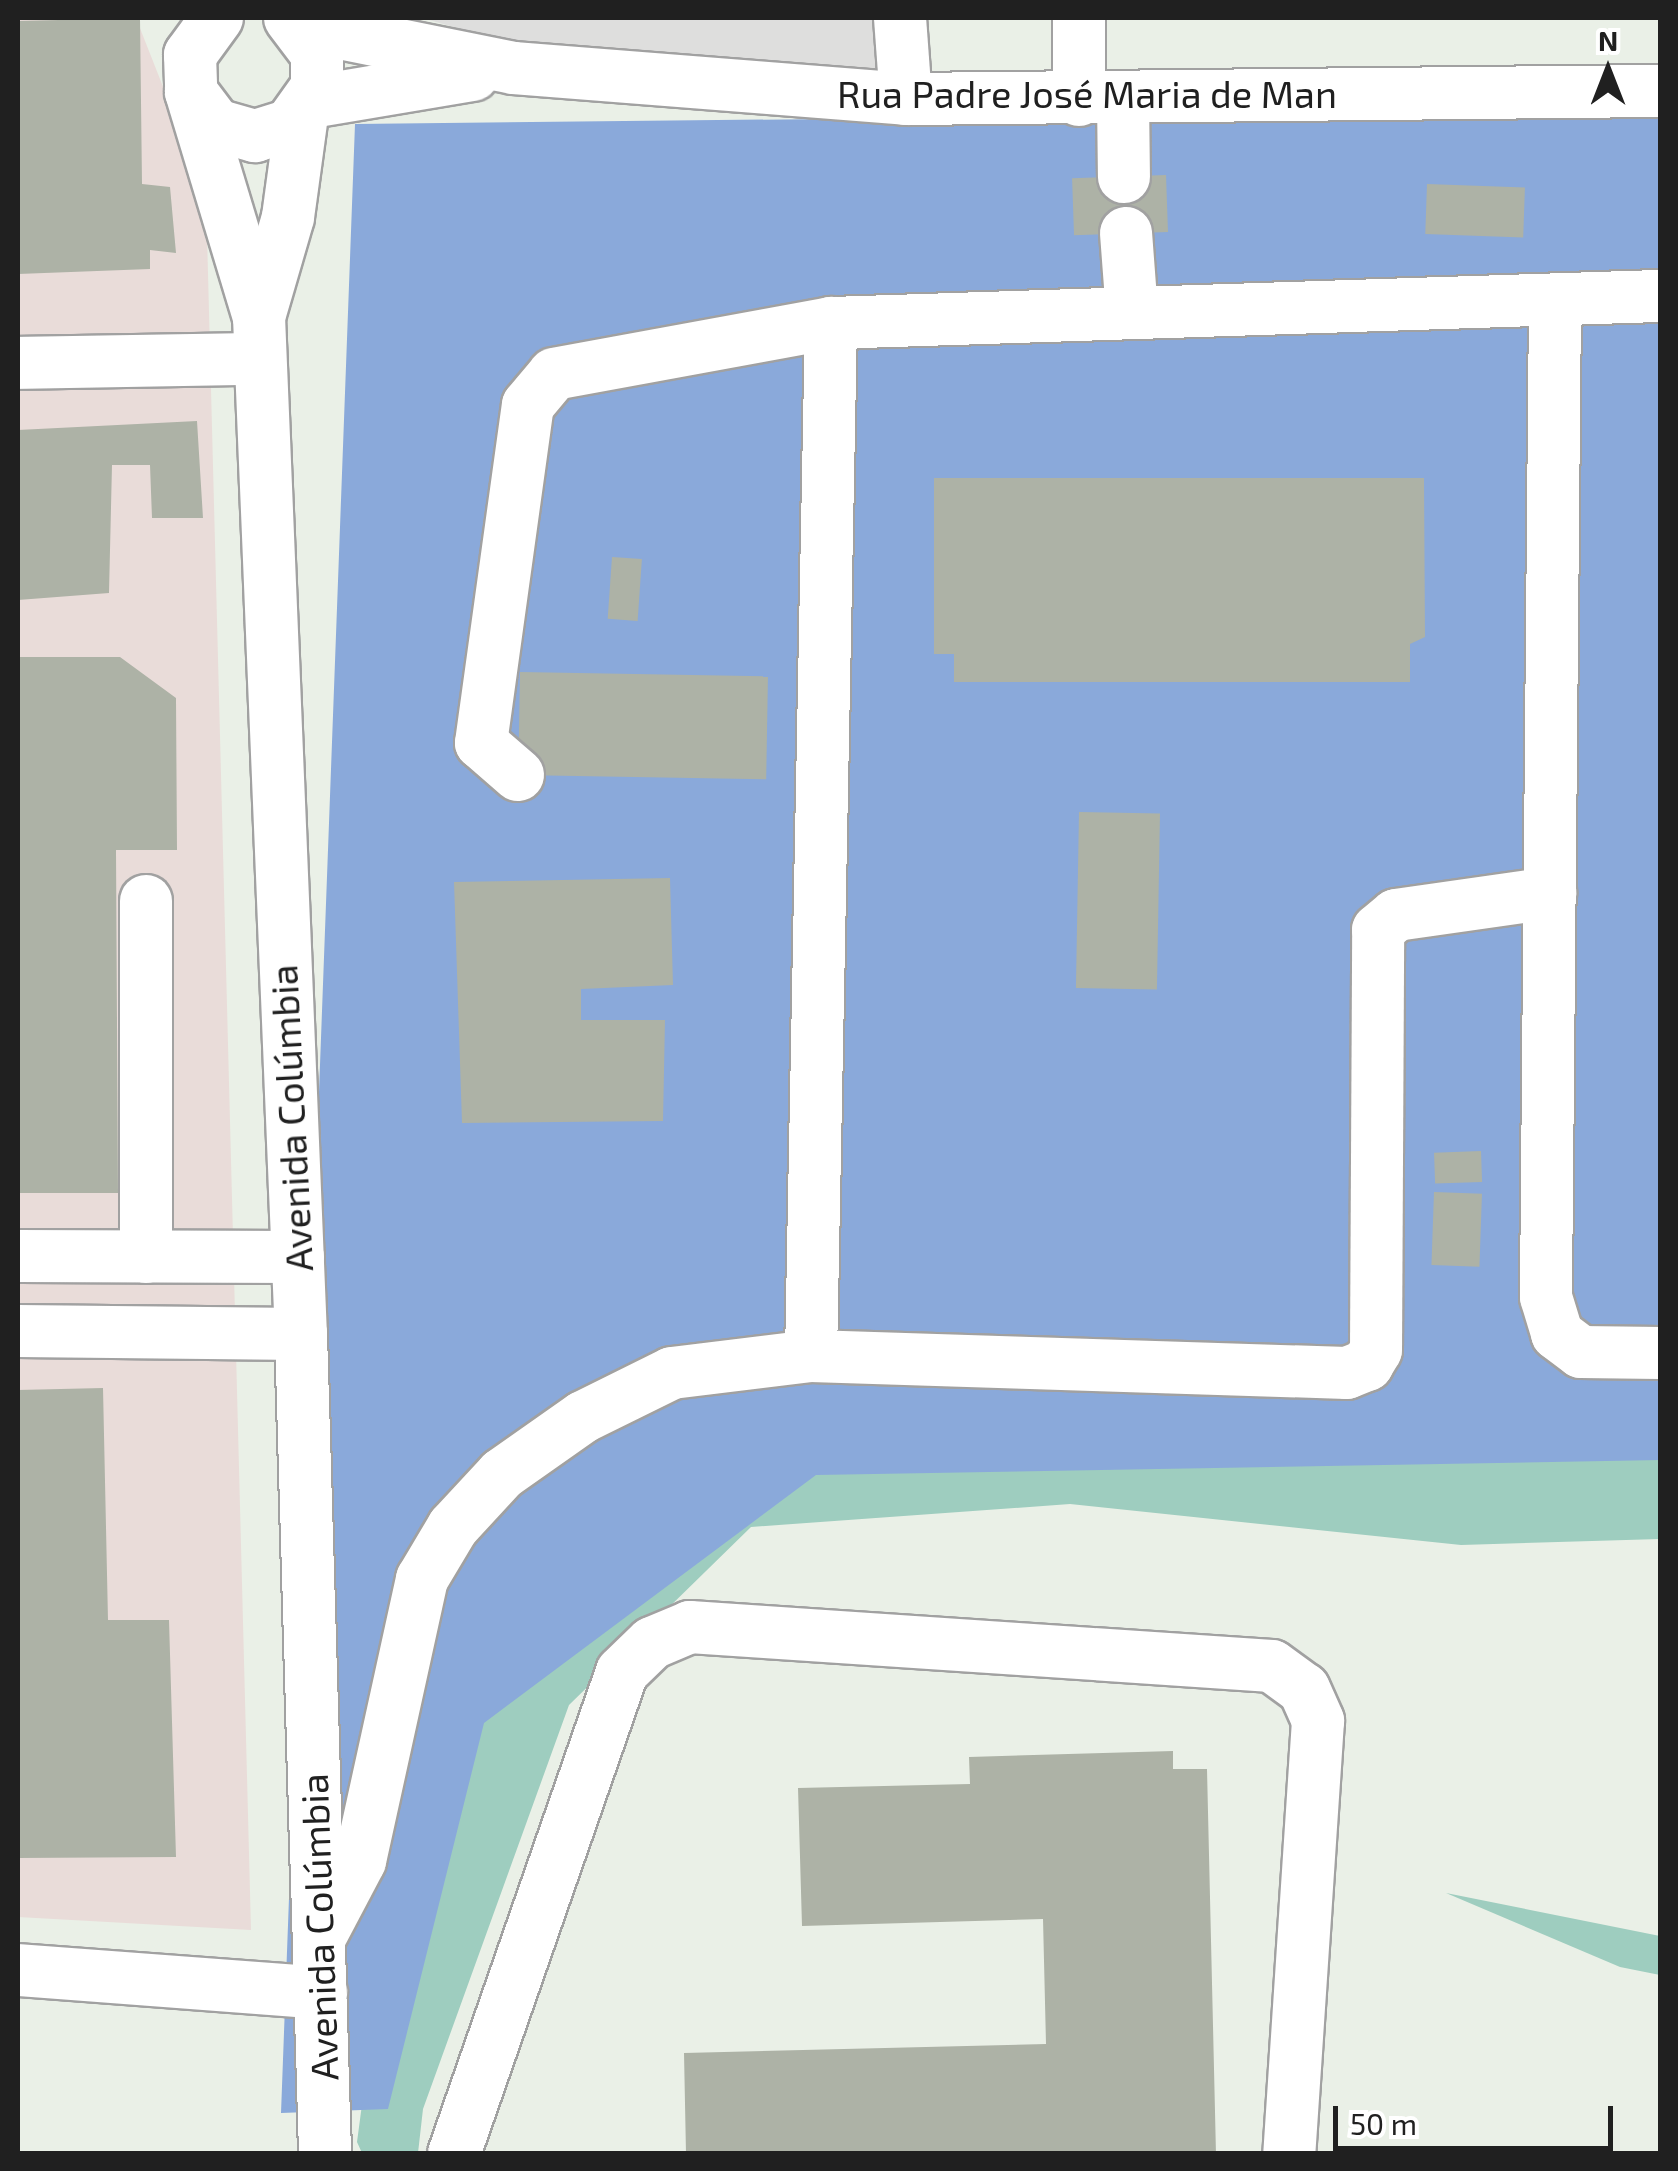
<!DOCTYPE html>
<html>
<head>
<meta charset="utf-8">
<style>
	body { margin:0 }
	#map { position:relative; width:1678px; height:2171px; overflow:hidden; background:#eaf0e7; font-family:"Exo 2",sans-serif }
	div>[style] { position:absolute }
	.residential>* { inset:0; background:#dededd }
	.industrial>* { inset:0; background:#e9dcd9 }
	.forest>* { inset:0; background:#9ecdbf }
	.pitch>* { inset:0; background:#8aa9da }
	.building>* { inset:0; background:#adb2a6; transform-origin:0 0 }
	.roads { filter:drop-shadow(2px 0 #a1a1a1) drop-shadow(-2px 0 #a1a1a1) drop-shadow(0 2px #a1a1a1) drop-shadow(0 -2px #a1a1a1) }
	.minor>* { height:52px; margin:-26px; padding:0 26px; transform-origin:26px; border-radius:26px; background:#fff }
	span { translate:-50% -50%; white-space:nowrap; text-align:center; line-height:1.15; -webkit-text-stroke:10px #fff; paint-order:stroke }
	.street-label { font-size:38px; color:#202020 }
	.frame { position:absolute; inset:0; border:20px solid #202020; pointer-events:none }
	.north { position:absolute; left:1558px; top:20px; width:100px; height:100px; -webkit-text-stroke:8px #fff; paint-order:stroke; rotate:0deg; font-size:28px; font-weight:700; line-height:40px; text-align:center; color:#202020 }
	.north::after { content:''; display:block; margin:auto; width:35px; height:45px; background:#202020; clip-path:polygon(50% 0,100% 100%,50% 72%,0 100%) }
	.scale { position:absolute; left:1333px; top:2106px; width:280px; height:45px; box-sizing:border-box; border:5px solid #202020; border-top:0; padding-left:12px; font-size:30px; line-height:35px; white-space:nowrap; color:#202020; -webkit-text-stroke:8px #fff; paint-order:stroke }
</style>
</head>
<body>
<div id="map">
	<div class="residential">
		<i style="clip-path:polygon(422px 18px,877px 18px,877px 72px,538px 51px)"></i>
	</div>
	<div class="industrial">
		<i style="clip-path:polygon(18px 18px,136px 18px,206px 196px,251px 1930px,18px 1917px)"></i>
	</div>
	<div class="forest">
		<i style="clip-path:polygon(1660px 1376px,1660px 1539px,1461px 1545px,1070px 1504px,751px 1527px,569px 1705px,423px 2109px,418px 2153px,362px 2153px,357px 2142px,377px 1992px,439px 1695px,602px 1466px)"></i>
		<i style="clip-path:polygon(1446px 1893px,1660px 1936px,1660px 1975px,1620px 1967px)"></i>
	</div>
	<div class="pitch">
		<i style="clip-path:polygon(1660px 110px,1660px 1460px,816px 1475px,484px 1723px,388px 2109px,281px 2113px,355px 124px)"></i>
	</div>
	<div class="building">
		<i style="clip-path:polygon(140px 18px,142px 184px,170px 187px,176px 253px,150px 250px,150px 269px,18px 274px,18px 21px)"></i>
		<i style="left:1166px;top:175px;width:57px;height:94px;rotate:88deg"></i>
		<i style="left:1427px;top:184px;width:98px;height:50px;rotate:2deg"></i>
		<i style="clip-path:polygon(197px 421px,203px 518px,152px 518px,150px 465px,112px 465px,109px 593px,18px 600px,18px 430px)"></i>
		<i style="clip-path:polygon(934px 478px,1424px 478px,1425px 637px,1410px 644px,1410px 682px,954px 682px,954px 654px,934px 654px)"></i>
		<i style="left:612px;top:557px;width:30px;height:62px;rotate:4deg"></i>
		<i style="clip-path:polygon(18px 657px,120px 657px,176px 698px,177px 850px,116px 850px,118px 1193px,18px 1193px)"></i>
		<i style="left:520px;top:672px;width:248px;height:103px;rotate:1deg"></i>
		<i style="left:1079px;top:812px;width:81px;height:176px;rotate:1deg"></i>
		<i style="clip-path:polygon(670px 878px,673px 985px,581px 989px,581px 1020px,665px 1020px,663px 1121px,462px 1123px,454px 882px)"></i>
		<i style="left:1481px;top:1151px;width:31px;height:47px;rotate:88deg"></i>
		<i style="left:1434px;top:1192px;width:48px;height:73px;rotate:2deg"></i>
		<i style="clip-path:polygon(103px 1388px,108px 1620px,169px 1620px,176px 1857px,18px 1858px,18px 1390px)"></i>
		<i style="clip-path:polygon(1173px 1751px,1173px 1769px,1207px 1769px,1216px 2154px,686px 2154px,684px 2053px,1046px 2044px,1043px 1919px,802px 1926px,798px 1788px,970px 1784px,969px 1757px)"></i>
	</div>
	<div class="roads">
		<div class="minor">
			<i style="left:217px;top:18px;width:46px;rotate:126.1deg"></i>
			<i style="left:190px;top:55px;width:37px;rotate:88deg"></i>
			<i style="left:191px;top:92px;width:41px;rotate:52.9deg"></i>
			<i style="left:216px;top:125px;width:41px;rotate:15.8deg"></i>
			<i style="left:255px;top:136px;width:37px;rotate:-17deg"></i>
			<i style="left:290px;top:125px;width:47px;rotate:-54.6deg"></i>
			<i style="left:317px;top:87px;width:33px;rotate:-90deg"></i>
			<i style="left:317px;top:54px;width:45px;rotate:-126.9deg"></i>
			<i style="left:900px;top:18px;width:81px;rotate:85.8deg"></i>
			<i style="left:1079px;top:18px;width:82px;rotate:90deg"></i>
			<i style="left:300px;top:25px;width:218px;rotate:11.4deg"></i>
			<i style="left:514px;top:68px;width:393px;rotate:4.5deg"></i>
			<i style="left:906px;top:99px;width:754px;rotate:-0.61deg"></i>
			<i style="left:191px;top:92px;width:235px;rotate:73.2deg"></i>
			<i style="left:259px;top:317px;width:1018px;rotate:87.64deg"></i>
			<i style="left:301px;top:1334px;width:820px;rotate:88.32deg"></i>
			<i style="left:1123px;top:99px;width:78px;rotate:89.3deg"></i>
			<i style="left:311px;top:102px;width:164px;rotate:-9.5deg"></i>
			<i style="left:1126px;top:233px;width:80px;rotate:85.7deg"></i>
			<i style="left:1555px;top:300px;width:997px;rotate:90.52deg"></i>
			<i style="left:1546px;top:1297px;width:39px;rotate:73deg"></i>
			<i style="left:1557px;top:1334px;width:30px;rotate:37deg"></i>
			<i style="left:1581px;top:1352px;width:79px;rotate:0.7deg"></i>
			<i style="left:259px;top:317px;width:104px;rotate:-73.8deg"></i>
			<i style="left:288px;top:217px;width:103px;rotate:-82.2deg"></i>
			<i style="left:18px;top:363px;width:239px;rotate:-1deg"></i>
			<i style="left:518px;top:775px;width:49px;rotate:-139.1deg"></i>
			<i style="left:481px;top:743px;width:341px;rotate:-82.1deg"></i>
			<i style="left:528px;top:405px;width:40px;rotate:-50deg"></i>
			<i style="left:554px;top:374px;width:282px;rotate:-10.4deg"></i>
			<i style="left:831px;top:323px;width:829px;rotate:-1.87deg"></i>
			<i style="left:146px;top:901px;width:356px;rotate:90deg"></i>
			<i style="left:18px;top:1256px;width:280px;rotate:0.2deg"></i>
			<i style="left:18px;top:1331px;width:283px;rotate:0.6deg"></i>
			<i style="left:811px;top:1356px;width:536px;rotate:1.82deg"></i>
			<i style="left:1347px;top:1373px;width:22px;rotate:-22deg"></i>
			<i style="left:1367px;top:1365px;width:17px;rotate:-59deg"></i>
			<i style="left:1376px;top:1350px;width:420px;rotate:-89.7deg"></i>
			<i style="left:1378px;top:930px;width:23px;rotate:-40deg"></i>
			<i style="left:1396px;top:915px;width:156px;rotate:-8.1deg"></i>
			<i style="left:322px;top:1933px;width:81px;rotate:-62.2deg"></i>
			<i style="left:360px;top:1861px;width:289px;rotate:-77.6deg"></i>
			<i style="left:422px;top:1579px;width:61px;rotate:-59.2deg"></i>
			<i style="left:453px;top:1527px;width:72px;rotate:-47.2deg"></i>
			<i style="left:502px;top:1474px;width:99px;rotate:-35.1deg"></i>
			<i style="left:583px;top:1417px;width:99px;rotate:-26.3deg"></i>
			<i style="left:672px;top:1373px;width:140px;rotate:-7deg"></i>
			<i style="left:811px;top:1356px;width:1033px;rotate:-88.89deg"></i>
			<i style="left:18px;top:1970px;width:304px;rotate:4.3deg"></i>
			<i style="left:454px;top:2154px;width:510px;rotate:-70.78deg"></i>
			<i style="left:622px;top:1672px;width:42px;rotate:-44deg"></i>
			<i style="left:652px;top:1643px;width:41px;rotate:-22.8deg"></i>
			<i style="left:690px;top:1627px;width:583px;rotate:3.83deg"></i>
			<i style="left:1272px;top:1666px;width:39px;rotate:36deg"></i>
			<i style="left:1304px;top:1689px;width:35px;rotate:66deg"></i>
			<i style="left:1318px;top:1721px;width:434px;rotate:93.8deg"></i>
		</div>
	</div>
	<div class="street-label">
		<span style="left:1087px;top:94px">Rua Padre José Maria de Man</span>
		<span style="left:291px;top:1118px;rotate:-93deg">Avenida Colúmbia</span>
		<span style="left:319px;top:1927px;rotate:-92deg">Avenida Colúmbia</span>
	</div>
	<div class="frame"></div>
	<div class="north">N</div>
	<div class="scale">50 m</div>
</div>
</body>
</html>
